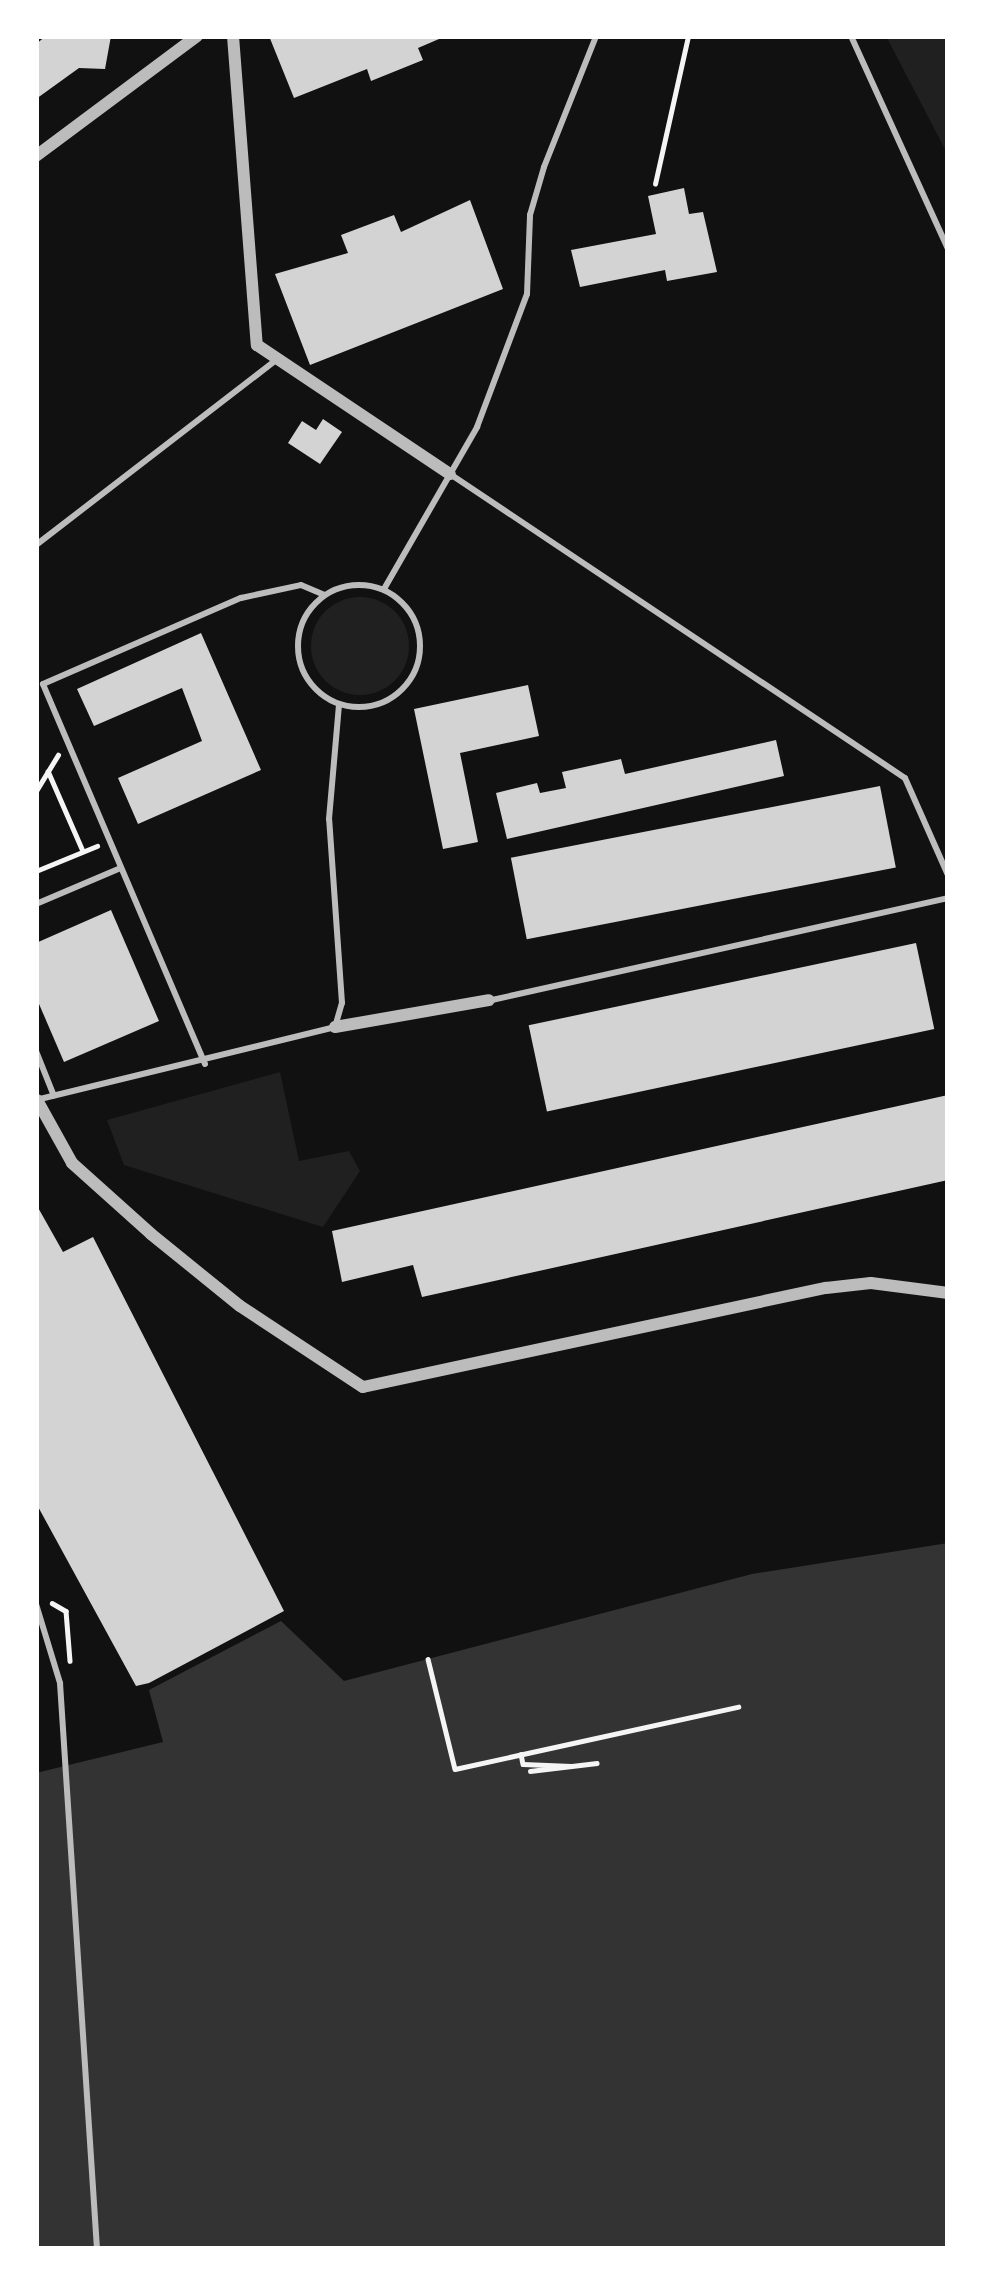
<!DOCTYPE html>
<html>
<head>
<meta charset="utf-8">
<style>
	body { margin:0 }
	#map { position:relative; width:984px; height:2285px; overflow:hidden; background:#111; font-family:Karla,sans-serif }
	div>[style] { position:absolute }
	.green>* { inset:0; background:#202020 }
	.round { border-radius:50% }
	.water>* { inset:0; background:#333 }
	.building>* { inset:0; background:#d3d3d3; transform-origin:0 0 }
	.path>* { height:4.5px; margin:-2.25px; padding:0 2.25px; transform-origin:2.25px; border-radius:2.25px; background:#f5f5f5 }
	.service>* { height:6px; margin:-3px; padding:0 3px; transform-origin:3px; border-radius:3px; background:#bcbcbc }
	.service>.ring { margin:-3px; padding:0; box-sizing:content-box; background:none; border:6px solid #bcbcbc; border-radius:50% }
	.minor>* { height:12px; margin:-6px; padding:0 6px; transform-origin:6px; border-radius:6px; background:#bcbcbc }
	span { translate:-50% -50%; white-space:nowrap; text-align:center; line-height:1.15; -webkit-text-stroke:10px #fff; paint-order:stroke }
	.frame { position:absolute; inset:0; border:39px solid #fff; pointer-events:none }
</style>
</head>
<body>
<div id="map">
	<div class="green">
		<i style="clip-path:polygon(886px 36px,948px 36px,948px 155px)"></i>
		<i class="round" style="left:311px;top:597px;width:98px;height:98px"></i>
		<i style="clip-path:polygon(280px 1072px,299px 1161px,349px 1151px,360px 1171px,323px 1227px,124px 1165px,107px 1120px)"></i>
	</div>
	<div class="water">
		<i style="clip-path:polygon(948px 1543px,948px 2249px,36px 2249px,36px 1773px,163px 1742px,149px 1690px,281px 1621px,344px 1681px,752px 1574px)"></i>
	</div>
	<div class="building">
		<i style="clip-path:polygon(46px 36px,111px 36px,105px 69px,79px 68px,36px 99px,36px 44px)"></i>
		<i style="clip-path:polygon(269px 36px,446px 36px,418px 48px,423px 60px,371px 81px,367px 69px,294px 98px)"></i>
		<i style="clip-path:polygon(684px 188px,689px 214px,703px 212px,717px 272px,667px 281px,665px 270px,580px 287px,571px 250px,656px 234px,648px 196px)"></i>
		<i style="clip-path:polygon(470px 200px,503px 289px,310px 365px,275px 274px,348px 253px,341px 235px,394px 215px,401px 232px)"></i>
		<i style="clip-path:polygon(323px 419px,342px 432px,320px 464px,288px 443px,302px 421px,316px 430px)"></i>
		<i style="clip-path:polygon(201px 633px,261px 770px,138px 824px,118px 778px,202px 741px,182px 688px,94px 726px,77px 689px)"></i>
		<i style="clip-path:polygon(528px 685px,539px 736px,460px 753px,478px 842px,443px 849px,414px 709px)"></i>
		<i style="clip-path:polygon(776px 740px,784px 776px,507px 839px,496px 793px,537px 783px,540px 793px,566px 788px,562px 772px,621px 759px,625px 774px)"></i>
		<i style="left:880px;top:786px;width:83px;height:376px;rotate:79deg"></i>
		<i style="clip-path:polygon(111px 910px,159px 1021px,64px 1062px,36px 997px,36px 943px)"></i>
		<i style="left:916px;top:943px;width:88px;height:396px;rotate:78deg"></i>
		<i style="clip-path:polygon(948px 1095px,948px 1180px,422px 1297px,413px 1265px,342px 1282px,332px 1231px)"></i>
		<i style="clip-path:polygon(36px 1204px,63px 1252px,93px 1237px,284px 1611px,149px 1683px,136px 1686px,36px 1503px)"></i>
	</div>
	<div class="path">
		<i style="left:655px;top:184px;width:152px;rotate:-77.4deg"></i>
		<i style="left:48px;top:771px;width:87px;rotate:66.4deg"></i>
		<i style="left:36px;top:791px;width:42px;rotate:-58.6deg"></i>
		<i style="left:36px;top:871px;width:66px;rotate:-22.3deg"></i>
		<i style="left:52px;top:1603px;width:16px;rotate:30deg"></i>
		<i style="left:66px;top:1611px;width:50px;rotate:85.4deg"></i>
		<i style="left:428px;top:1659px;width:113px;rotate:76.2deg"></i>
		<i style="left:455px;top:1769px;width:290px;rotate:-12.4deg"></i>
		<i style="left:521px;top:1754px;width:10px;rotate:79deg"></i>
		<i style="left:523px;top:1764px;width:48px;rotate:2.4deg"></i>
		<i style="left:530px;top:1771px;width:67px;rotate:-6.8deg"></i>
	</div>
	<div class="service">
		<i style="left:851px;top:36px;width:234px;rotate:65.5deg"></i>
		<i style="left:450px;top:474px;width:547px;rotate:33.75deg"></i>
		<i style="left:905px;top:778px;width:106px;rotate:66.1deg"></i>
		<i style="left:36px;top:545px;width:300px;rotate:-37.6deg"></i>
		<i class="ring" style="left:298px;top:585px;width:116px;height:116px"></i>
		<i style="left:384px;top:589px;width:187px;rotate:-60.1deg"></i>
		<i style="left:477px;top:427px;width:142px;rotate:-69.4deg"></i>
		<i style="left:527px;top:294px;width:79px;rotate:-87.8deg"></i>
		<i style="left:530px;top:215px;width:50px;rotate:-73.7deg"></i>
		<i style="left:544px;top:167px;width:141px;rotate:-68.3deg"></i>
		<i style="left:36px;top:904px;width:92px;rotate:-23deg"></i>
		<i style="left:492px;top:1000px;width:467px;rotate:-12.6deg"></i>
		<i style="left:36px;top:1051px;width:48px;rotate:68.2deg"></i>
		<i style="left:205px;top:1064px;width:413px;rotate:-113.1deg"></i>
		<i style="left:43px;top:684px;width:216px;rotate:-23.5deg"></i>
		<i style="left:241px;top:598px;width:61px;rotate:-12.2deg"></i>
		<i style="left:301px;top:585px;width:25px;rotate:23deg"></i>
		<i style="left:40px;top:1099px;width:304px;rotate:-13.7deg"></i>
		<i style="left:335px;top:1027px;width:25px;rotate:-74deg"></i>
		<i style="left:342px;top:1003px;width:184px;rotate:-94deg"></i>
		<i style="left:329px;top:819px;width:114px;rotate:-85deg"></i>
		<i style="left:36px;top:1604px;width:83px;rotate:73.1deg"></i>
		<i style="left:60px;top:1683px;width:567px;rotate:86.26deg"></i>
	</div>
	<div class="minor">
		<i style="left:233px;top:36px;width:310px;rotate:85.6deg"></i>
		<i style="left:257px;top:345px;width:232px;rotate:33.8deg"></i>
		<i style="left:36px;top:156px;width:201px;rotate:-36.7deg"></i>
		<i style="left:335px;top:1027px;width:156px;rotate:-9.9deg"></i>
		<i style="left:37px;top:1100px;width:72px;rotate:60.9deg"></i>
		<i style="left:72px;top:1163px;width:106px;rotate:41.9deg"></i>
		<i style="left:151px;top:1234px;width:114px;rotate:39deg"></i>
		<i style="left:240px;top:1306px;width:147px;rotate:33.4deg"></i>
		<i style="left:363px;top:1387px;width:473px;rotate:-12.1deg"></i>
		<i style="left:826px;top:1288px;width:45px;rotate:-6.3deg"></i>
		<i style="left:871px;top:1283px;width:78px;rotate:7.4deg"></i>
	</div>
	<div class="frame"></div>
</div>
</body>
</html>
